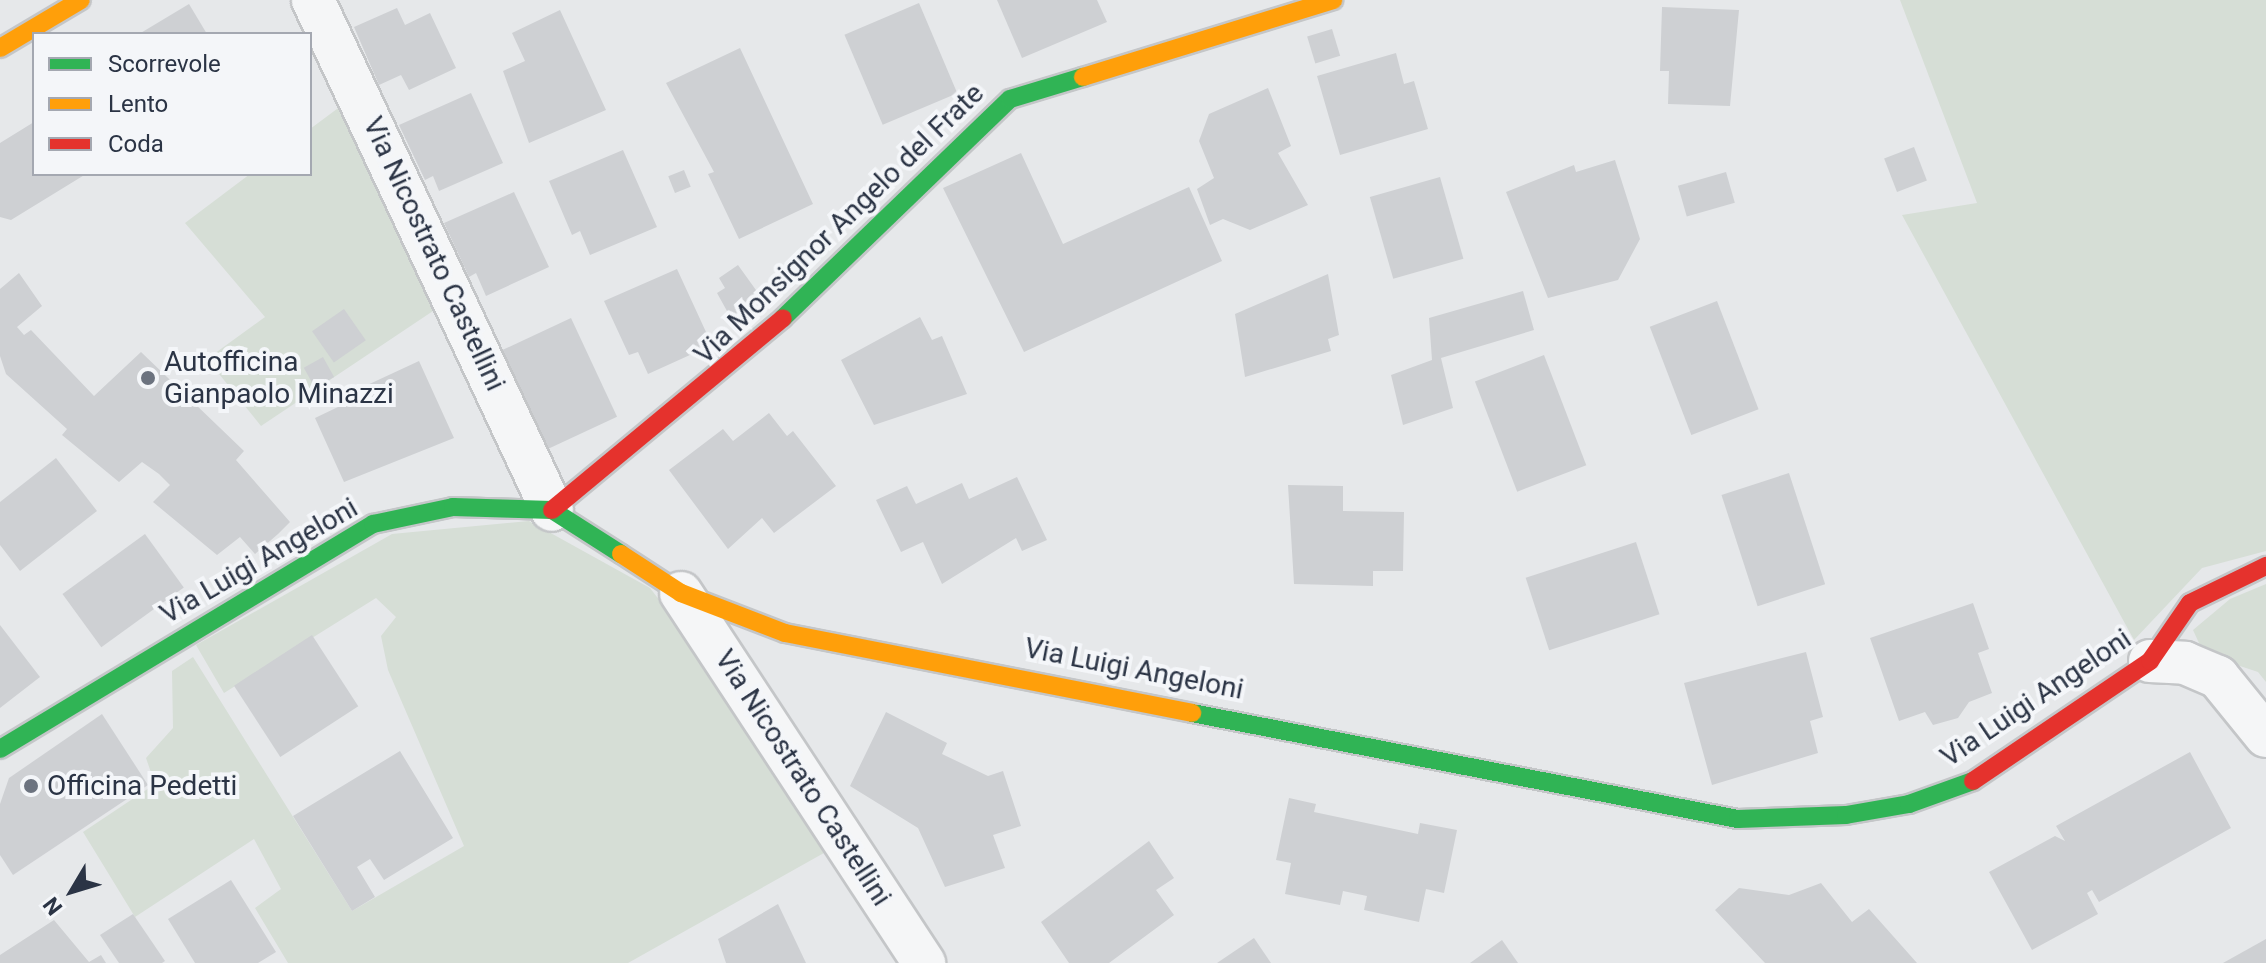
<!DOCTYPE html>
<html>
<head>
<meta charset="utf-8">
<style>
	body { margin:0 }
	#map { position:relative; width:2266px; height:963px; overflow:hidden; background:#e6e8ea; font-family:Roboto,sans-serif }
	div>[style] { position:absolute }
	.green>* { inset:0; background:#d6ded6 }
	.building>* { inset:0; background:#ced0d3; transform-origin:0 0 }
	.roads { filter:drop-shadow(2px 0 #c4c6c8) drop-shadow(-2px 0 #c4c6c8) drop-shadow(0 2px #c4c6c8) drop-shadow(0 -2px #c4c6c8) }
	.street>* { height:42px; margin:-21px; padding:0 21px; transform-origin:21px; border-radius:21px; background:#f5f6f7 }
	.fast>* { height:18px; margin:-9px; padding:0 9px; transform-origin:9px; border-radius:9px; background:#30b455 }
	.slow>* { height:18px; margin:-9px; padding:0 9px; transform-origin:9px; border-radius:9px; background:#ff9f0a }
	.jam>* { height:18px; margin:-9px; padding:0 9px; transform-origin:9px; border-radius:9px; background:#e5322d }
	.dots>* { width:22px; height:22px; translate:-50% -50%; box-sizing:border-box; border:4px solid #f4f6f9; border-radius:50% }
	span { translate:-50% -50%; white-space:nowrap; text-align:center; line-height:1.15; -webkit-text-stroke:8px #f4f6f9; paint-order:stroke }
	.street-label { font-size:28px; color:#2b3445 }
	.poi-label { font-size:28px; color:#2b3445 }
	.left { translate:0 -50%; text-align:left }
	.legend { position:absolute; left:32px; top:32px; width:280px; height:144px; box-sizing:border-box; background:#f4f6f9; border:2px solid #a4a8b1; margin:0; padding:10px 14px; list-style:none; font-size:24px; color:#2b3445 }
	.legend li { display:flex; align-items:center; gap:16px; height:40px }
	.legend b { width:40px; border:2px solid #a4a8b1 }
	.north { position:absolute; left:32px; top:851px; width:80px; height:80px; -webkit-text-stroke:6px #f4f6f9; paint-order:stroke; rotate:232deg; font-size:22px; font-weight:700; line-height:32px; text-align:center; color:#2b3445 }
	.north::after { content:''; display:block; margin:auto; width:28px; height:36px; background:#2b3445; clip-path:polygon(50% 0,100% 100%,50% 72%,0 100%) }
</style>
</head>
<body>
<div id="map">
	<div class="green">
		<i style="clip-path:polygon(1900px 0,2266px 0,2266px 551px,2202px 568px,2134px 640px,1902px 215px,1977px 203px)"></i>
		<i style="clip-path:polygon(345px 103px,436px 309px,261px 426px,207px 359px,265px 317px,185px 223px,250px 174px,310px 174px,310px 129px)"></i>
		<i style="clip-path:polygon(529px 521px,650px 588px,726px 686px,831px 849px,628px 963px,288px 963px,255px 908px,281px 889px,254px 839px,135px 917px,83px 832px,155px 784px,146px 758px,173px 728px,172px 671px,193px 657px,352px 911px,464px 846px,388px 670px,381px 636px,396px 617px,376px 598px,224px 693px,196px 645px,392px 534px)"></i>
		<i style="clip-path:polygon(2266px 584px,2266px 682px,2258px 672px,2204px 654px,2193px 630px,2230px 599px)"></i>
	</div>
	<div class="building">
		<i style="clip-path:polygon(997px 0,1097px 0,1107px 22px,1022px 58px)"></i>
		<i style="left:919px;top:3px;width:98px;height:81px;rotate:67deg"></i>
		<i style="clip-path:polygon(189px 4px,207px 34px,139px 34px)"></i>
		<i style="clip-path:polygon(1662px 7px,1739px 10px,1730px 106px,1668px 104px,1669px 71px,1660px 71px)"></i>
		<i style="clip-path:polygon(397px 8px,405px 25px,430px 13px,456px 68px,409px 90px,401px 75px,379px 85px,354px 27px)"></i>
		<i style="clip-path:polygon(560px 10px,606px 110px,529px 143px,503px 71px,525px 61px,512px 33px)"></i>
		<i style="left:1332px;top:29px;width:28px;height:26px;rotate:73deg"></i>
		<i style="clip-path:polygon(740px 48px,813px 204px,739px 239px,708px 174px,714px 172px,666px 83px)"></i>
		<i style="clip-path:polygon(1396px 53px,1404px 84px,1414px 81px,1428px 129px,1340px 155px,1317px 76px)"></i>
		<i style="clip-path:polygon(1268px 88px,1291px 146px,1278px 153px,1308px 205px,1250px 230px,1223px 219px,1210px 225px,1197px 189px,1214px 178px,1199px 141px,1209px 114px)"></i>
		<i style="clip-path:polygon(471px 93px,503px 163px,439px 191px,433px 176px,425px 180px,399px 125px)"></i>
		<i style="clip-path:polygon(34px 122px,34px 174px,86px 174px,11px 220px,0 217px,0 143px)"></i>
		<i style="left:1914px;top:147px;width:36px;height:32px;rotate:69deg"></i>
		<i style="clip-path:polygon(623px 150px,657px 227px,590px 255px,580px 231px,572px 235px,549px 181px)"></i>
		<i style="clip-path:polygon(1021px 153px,1063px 244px,1189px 187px,1222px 261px,1024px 352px,943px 188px)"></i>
		<i style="clip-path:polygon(1615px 160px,1640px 239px,1618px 280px,1548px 298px,1506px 192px,1574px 165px,1576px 172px)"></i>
		<i style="left:684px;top:170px;width:18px;height:17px;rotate:68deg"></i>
		<i style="left:1726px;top:172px;width:32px;height:50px;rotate:74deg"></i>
		<i style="left:1440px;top:177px;width:85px;height:73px;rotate:74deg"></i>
		<i style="clip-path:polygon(514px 192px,549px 267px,486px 296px,476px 273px,469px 277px,444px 223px)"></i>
		<i style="clip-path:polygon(738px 265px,766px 304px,732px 320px,717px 293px,725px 288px,719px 278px)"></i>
		<i style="clip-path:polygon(677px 269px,712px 345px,648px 374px,638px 352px,629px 355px,604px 301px)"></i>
		<i style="clip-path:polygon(19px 273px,42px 306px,17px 327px,24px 335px,31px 330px,94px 396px,141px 352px,244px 451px,236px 460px,290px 522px,278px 534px,255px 554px,240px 537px,217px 555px,153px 502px,170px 485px,159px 474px,142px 462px,119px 482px,62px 435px,67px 429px,6px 374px,0 356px,0 289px)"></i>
		<i style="clip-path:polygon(1328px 274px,1339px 335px,1328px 339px,1331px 351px,1245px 377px,1235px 314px)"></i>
		<i style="clip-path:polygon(1523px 291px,1534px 330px,1441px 358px,1453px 408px,1403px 425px,1391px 375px,1432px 360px,1429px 318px)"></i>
		<i style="left:1717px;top:301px;width:116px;height:72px;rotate:69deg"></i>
		<i style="left:344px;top:309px;width:38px;height:39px;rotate:55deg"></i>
		<i style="clip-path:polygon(920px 317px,932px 340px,942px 336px,967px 394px,874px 425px,841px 360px)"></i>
		<i style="left:571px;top:318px;width:109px;height:77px;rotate:65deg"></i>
		<i style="left:1544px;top:355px;width:118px;height:74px;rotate:69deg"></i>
		<i style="left:323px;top:357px;width:23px;height:22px;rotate:61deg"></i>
		<i style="clip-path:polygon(419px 361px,454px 438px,344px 482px,315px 418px,338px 407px,335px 400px)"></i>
		<i style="clip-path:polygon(769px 413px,787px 436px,793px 431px,836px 486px,774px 533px,762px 518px,728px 549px,669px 470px,723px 429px,733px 441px)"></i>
		<i style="clip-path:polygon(56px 458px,97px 511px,20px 571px,0 545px,0 502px)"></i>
		<i style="left:1789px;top:473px;width:117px;height:71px;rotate:72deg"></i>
		<i style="clip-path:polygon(1017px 477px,1047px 540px,1022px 551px,1016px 538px,942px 584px,923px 542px,901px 552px,876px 500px,907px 486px,916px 504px,962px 483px,969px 499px)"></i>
		<i style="clip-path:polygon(1288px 485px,1343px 486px,1343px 511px,1404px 512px,1403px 571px,1373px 571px,1373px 586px,1294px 584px)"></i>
		<i style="left:145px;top:534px;width:66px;height:102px;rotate:54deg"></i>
		<i style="left:1636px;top:542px;width:76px;height:116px;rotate:72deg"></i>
		<i style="clip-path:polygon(1973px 603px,1989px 649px,1978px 653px,1992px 693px,1969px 702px,1958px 718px,1933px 725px,1925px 712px,1899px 721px,1870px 638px)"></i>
		<i style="clip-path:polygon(0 625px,40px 677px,0 708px)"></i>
		<i style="left:312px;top:635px;width:85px;height:93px;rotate:57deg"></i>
		<i style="clip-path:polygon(1806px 652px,1823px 717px,1810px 721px,1818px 753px,1712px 785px,1684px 683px)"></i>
		<i style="clip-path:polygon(886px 712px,947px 743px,942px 754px,988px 776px,1003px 771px,1021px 826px,993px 835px,1005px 868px,945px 887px,918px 828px,850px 786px)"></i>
		<i style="clip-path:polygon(102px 714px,148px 785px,13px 875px,0 855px,0 804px,9px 778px)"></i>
		<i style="clip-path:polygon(400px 751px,453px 838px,384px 880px,370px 859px,357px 867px,375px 897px,352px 911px,293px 816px)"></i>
		<i style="clip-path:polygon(2190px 752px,2231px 828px,2099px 902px,2092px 890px,2087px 893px,2098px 914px,2032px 950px,1989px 872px,2055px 836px,2065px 841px,2056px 826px)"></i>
		<i style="clip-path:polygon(1289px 798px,1316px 804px,1314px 812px,1418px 834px,1420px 823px,1457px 830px,1444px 893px,1426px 889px,1419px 922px,1364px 910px,1367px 896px,1343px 891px,1340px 905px,1285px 894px,1291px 863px,1276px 860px)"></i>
		<i style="clip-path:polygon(1149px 841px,1174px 878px,1156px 890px,1174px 915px,1109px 963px,1069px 963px,1041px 922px)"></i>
		<i style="clip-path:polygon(231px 880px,276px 952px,258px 963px,195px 963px,168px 919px)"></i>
		<i style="clip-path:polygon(1821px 883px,1852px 922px,1869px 909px,1917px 963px,1765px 963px,1715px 910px,1739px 888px,1789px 895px)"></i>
		<i style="clip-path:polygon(778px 904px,806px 963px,726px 963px,718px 939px)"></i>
		<i style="clip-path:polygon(133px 914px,165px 961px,162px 963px,119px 963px,100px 935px)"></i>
		<i style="clip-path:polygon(54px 920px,89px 962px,101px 955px,106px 963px,0 963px,0 955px)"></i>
		<i style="clip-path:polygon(1254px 938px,1271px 963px,1217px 963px)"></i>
		<i style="clip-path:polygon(2266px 939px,2266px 963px,2223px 963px)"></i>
		<i style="clip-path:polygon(1502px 940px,1518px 963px,1470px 963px)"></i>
	</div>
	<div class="roads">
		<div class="street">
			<i style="left:313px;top:0;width:563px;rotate:64.89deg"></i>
			<i style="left:681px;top:593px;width:443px;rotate:56.7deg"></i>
			<i style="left:2150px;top:661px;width:35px;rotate:3deg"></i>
			<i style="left:2185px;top:663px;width:36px;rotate:23deg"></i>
			<i style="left:2218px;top:677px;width:76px;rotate:50.9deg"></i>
		</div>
		<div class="fast">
			<i style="left:783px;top:318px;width:315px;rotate:-44deg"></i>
			<i style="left:1010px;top:99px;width:76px;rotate:-16.8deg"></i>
			<i style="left:1192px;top:713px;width:556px;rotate:10.99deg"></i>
			<i style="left:1738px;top:819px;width:108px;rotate:-2.1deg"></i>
			<i style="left:1846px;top:815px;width:64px;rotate:-9.9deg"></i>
			<i style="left:1909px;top:804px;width:68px;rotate:-19.8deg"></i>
			<i style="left:0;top:749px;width:436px;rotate:-31.1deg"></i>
			<i style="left:373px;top:524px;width:82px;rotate:-12deg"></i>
			<i style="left:453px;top:507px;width:99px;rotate:1.7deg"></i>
			<i style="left:552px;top:510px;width:82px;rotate:32.5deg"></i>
		</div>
		<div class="slow">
			<i style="left:0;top:48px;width:94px;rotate:-30.7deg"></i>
			<i style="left:1083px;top:77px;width:262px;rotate:-17.1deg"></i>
			<i style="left:621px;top:554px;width:72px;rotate:33deg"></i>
			<i style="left:681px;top:593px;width:111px;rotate:21deg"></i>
			<i style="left:785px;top:633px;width:415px;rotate:11.1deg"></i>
		</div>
		<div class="jam">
			<i style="left:552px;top:510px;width:300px;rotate:-39.7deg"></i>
			<i style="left:1973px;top:781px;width:214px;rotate:-34.1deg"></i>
			<i style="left:2150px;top:661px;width:70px;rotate:-55.4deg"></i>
			<i style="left:2190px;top:603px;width:85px;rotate:-26deg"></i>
		</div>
	</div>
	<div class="dots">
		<i style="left:148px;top:378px;background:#6c737f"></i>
		<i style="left:31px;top:786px;background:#6c737f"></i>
	</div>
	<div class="street-label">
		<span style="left:839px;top:224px;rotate:-44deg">Via Monsignor Angelo del Frate</span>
		<span style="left:434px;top:254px;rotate:65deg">Via Nicostrato Castellini</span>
		<span style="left:259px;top:561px;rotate:-30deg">Via Luigi Angeloni</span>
		<span style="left:1134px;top:669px;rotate:11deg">Via Luigi Angeloni</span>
		<span style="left:2036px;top:698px;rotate:-34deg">Via Luigi Angeloni</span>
		<span style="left:803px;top:778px;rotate:57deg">Via Nicostrato Castellini</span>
	</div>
	<div class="poi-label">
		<span class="left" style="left:164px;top:378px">Autofficina<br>Gianpaolo Minazzi</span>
		<span class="left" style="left:47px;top:786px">Officina Pedetti</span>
	</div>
	<ul class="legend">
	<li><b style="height:10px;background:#30b455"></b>Scorrevole</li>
	<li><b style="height:10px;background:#ff9f0a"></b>Lento</li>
	<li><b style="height:10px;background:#e5322d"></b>Coda</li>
	</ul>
	<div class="north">N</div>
</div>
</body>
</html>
